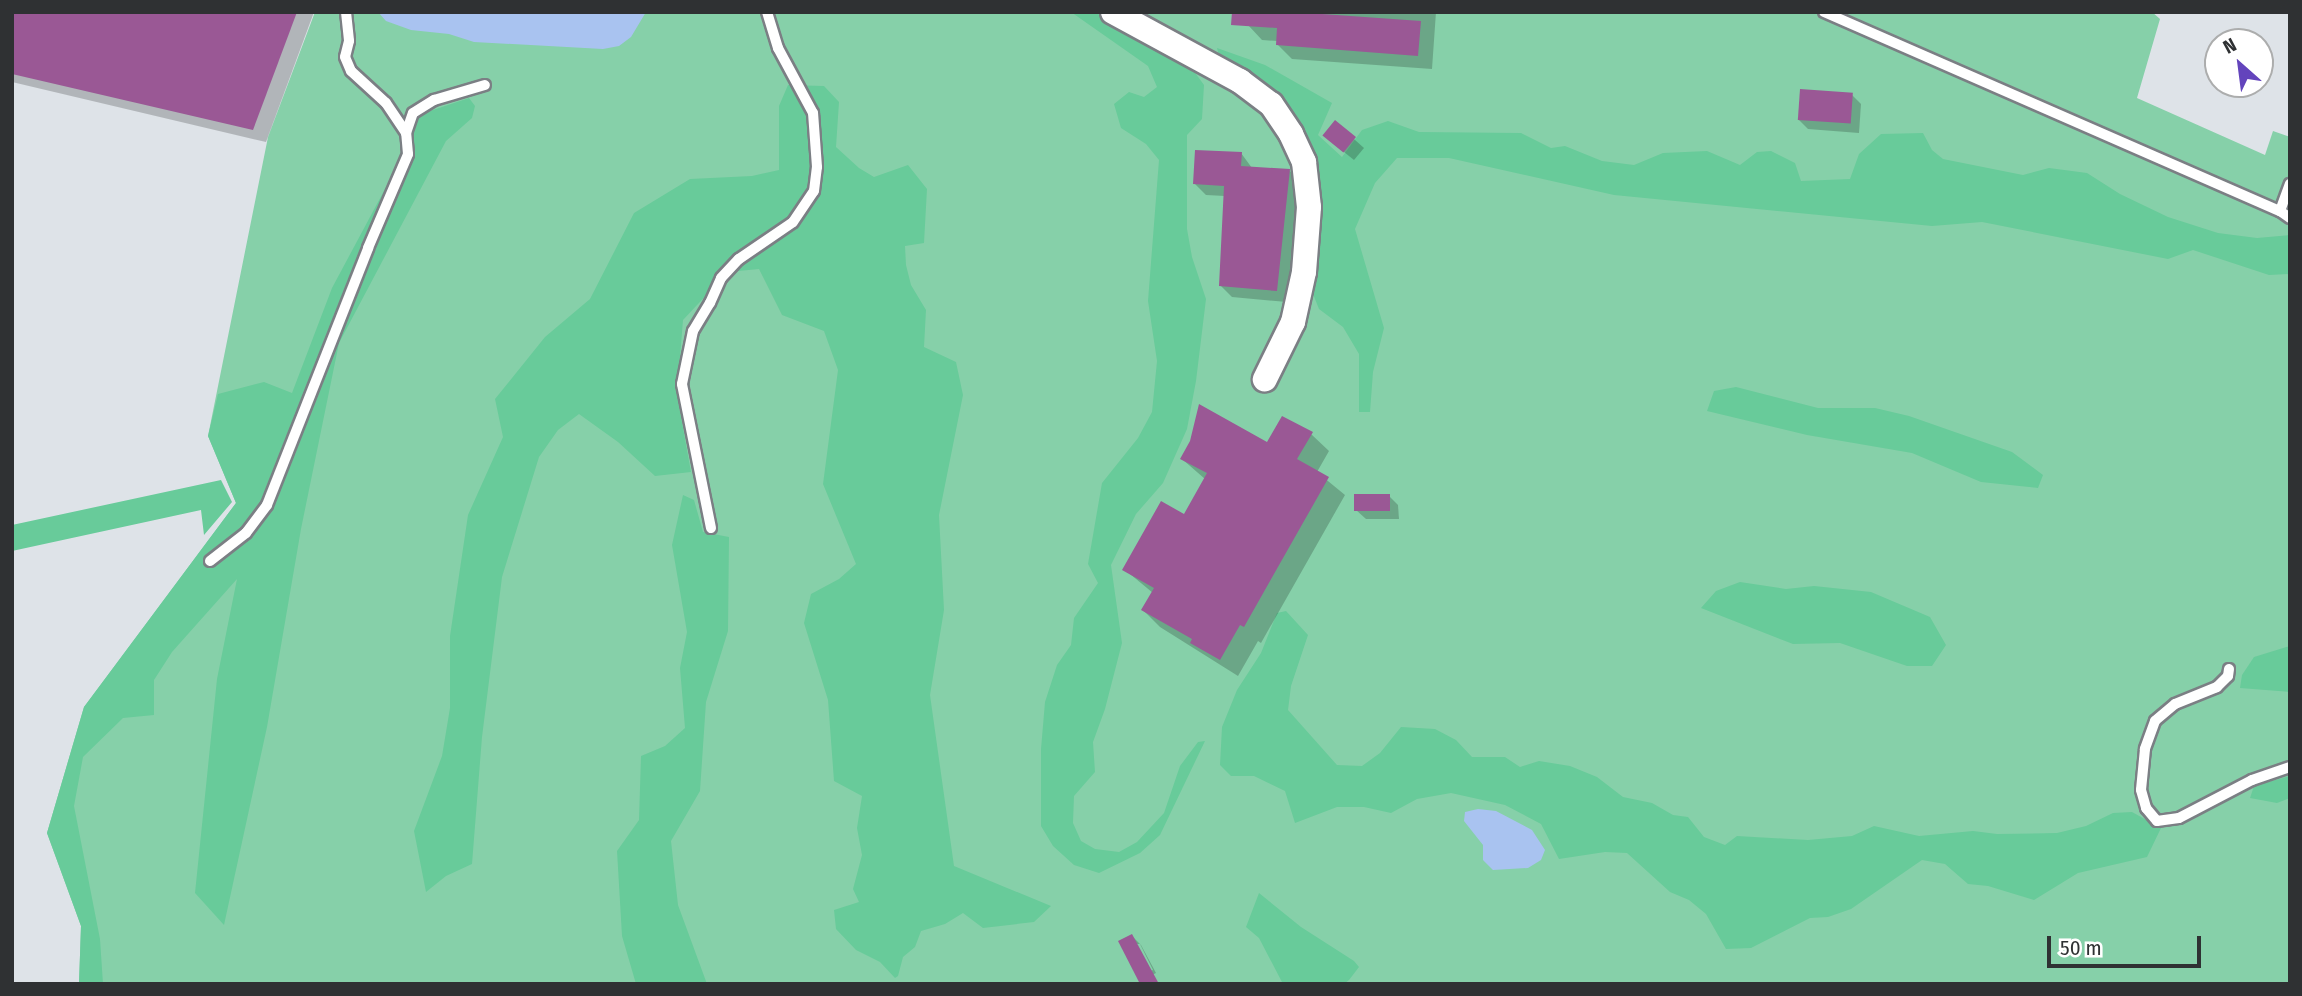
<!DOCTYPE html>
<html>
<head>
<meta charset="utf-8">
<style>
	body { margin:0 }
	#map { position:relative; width:2302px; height:996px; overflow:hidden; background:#dee3e8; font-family:"Fira Sans Condensed",sans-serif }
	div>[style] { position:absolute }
	.green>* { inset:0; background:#86d0a9 }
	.forest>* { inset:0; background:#68cb9a }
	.water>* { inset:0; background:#a9c3f0 }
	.shadow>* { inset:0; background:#0003 }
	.building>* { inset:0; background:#9a5895; transform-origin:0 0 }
	.roads { filter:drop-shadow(2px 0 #7b7f84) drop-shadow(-2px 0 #7b7f84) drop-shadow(0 2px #7b7f84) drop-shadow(0 -2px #7b7f84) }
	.service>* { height:10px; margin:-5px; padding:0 5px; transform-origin:5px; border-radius:5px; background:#fff }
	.tertiary>* { height:24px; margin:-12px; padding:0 12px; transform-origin:12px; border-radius:12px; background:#fff }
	span { translate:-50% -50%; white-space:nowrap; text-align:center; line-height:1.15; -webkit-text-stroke:7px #fff; paint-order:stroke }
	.frame { position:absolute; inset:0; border:14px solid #2f3133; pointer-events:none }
	.north { position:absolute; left:2204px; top:28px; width:70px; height:70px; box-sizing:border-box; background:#fff; border:2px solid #acadad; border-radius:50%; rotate:332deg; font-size:19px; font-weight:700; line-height:28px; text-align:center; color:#2f3133 }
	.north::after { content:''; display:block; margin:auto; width:24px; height:32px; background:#6344bc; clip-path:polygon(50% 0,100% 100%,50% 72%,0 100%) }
	.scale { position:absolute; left:2047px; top:936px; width:154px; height:32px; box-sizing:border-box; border:4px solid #2f3133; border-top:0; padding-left:9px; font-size:21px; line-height:24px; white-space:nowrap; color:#2f3133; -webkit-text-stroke:5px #fff; paint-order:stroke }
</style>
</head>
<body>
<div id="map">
	<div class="green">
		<i style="clip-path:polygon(315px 12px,2152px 12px,2160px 19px,2137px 98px,2265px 155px,2273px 131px,2290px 137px,2290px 984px,79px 984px,81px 926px,47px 833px,84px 707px,236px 503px,208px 436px,268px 137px)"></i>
	</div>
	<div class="forest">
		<i style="clip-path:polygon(1071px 12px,1095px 12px,1138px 39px,1188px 63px,1204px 85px,1202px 119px,1187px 135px,1187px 229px,1192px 257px,1206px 299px,1196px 381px,1187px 429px,1163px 483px,1136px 514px,1111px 565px,1122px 643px,1105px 709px,1093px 742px,1095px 772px,1074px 796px,1073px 823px,1081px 841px,1095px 849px,1119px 852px,1137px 842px,1164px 813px,1180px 766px,1198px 742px,1205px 741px,1160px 835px,1140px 853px,1099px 873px,1074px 865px,1053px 846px,1041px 826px,1041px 749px,1045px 702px,1057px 665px,1071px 645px,1074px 618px,1098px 583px,1088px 564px,1102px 483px,1138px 438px,1152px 412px,1157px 361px,1148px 301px,1159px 160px,1146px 144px,1121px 128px,1114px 104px,1129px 92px,1144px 97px,1157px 87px,1148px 66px)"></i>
		<i style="clip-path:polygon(1217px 48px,1265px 65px,1332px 103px,1318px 135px,1342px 157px,1362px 130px,1388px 121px,1419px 132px,1521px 133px,1551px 148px,1565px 146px,1602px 161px,1634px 165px,1663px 153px,1707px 151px,1740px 165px,1757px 152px,1771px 151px,1795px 163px,1801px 181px,1850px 179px,1859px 154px,1881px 134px,1923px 133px,1932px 150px,1943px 159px,2023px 175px,2049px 168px,2087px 173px,2120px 194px,2168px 217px,2218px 233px,2257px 238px,2290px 235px,2290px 274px,2269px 275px,2193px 250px,2168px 259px,1982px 222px,1932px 226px,1614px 195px,1449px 158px,1397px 158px,1375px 183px,1355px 229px,1384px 328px,1373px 372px,1370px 412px,1359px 412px,1359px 354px,1343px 327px,1319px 309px,1313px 294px,1320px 194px,1312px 157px,1298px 121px,1283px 101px,1256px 77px,1219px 56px)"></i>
		<i style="clip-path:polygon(788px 85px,824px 86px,839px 102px,836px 147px,859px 168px,874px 177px,908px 165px,927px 189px,924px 243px,905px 246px,906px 265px,911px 285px,926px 310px,924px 347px,956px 362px,963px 395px,939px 515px,944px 610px,930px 695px,954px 866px,1051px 906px,1034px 922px,983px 928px,963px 913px,945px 924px,921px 931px,915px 947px,903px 957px,898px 976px,895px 978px,880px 962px,856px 950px,836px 929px,834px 910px,859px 902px,853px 889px,862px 855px,857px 828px,862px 796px,834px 781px,828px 700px,804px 623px,811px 594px,839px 579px,856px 564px,823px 484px,838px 370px,824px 331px,782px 315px,759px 269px,728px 272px,683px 320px,677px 395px,691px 472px,655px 476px,618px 442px,579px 414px,558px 430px,539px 457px,502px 577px,482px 737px,472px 864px,446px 876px,426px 892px,414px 831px,442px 756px,450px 708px,450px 636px,468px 515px,503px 437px,495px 399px,545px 337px,590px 299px,634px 213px,690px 179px,752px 176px,779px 170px,779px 106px)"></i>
		<i style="clip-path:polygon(469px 98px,475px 106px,472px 118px,446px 141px,339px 343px,301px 529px,267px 727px,224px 925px,195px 893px,217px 679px,237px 579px,172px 652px,154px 680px,154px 715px,123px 718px,83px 757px,74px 806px,100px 939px,103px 984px,79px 984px,81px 926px,47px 833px,84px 707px,236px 503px,208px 436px,218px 394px,264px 382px,292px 393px,332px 288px,408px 146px,415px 116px)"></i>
		<i style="clip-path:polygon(1736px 387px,1818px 408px,1875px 408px,1909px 416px,2012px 452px,2043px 475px,2038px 488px,1981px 482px,1912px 453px,1807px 435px,1707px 411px,1714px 391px)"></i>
		<i style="clip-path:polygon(221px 480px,232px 502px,204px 535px,201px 510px,12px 551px,12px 525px)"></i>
		<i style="clip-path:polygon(683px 495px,694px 500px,703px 532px,729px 537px,728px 631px,706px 702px,700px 791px,671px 841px,678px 905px,707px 984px,636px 984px,622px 936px,617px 851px,639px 820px,641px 756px,665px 746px,685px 728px,680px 668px,687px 632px,672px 545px)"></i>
		<i style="clip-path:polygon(1740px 582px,1786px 589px,1814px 586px,1871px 592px,1930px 617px,1946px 645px,1932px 666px,1907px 666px,1840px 643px,1793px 644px,1701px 608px,1716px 591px)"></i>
		<i style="clip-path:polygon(1286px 611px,1308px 635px,1291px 686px,1288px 710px,1337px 765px,1362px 766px,1380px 753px,1401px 727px,1435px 729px,1456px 740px,1472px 757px,1505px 757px,1520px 767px,1539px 761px,1570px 766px,1597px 777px,1623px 797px,1652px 803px,1673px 815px,1688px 817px,1704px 837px,1725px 845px,1737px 836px,1808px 840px,1852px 836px,1874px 826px,1919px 836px,1973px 831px,1997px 834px,2057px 833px,2086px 826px,2113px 813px,2132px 812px,2161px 828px,2147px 857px,2078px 873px,2034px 900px,1988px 886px,1968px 884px,1945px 864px,1922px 860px,1851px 909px,1828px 917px,1810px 918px,1751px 948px,1726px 949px,1706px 914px,1689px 900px,1670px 892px,1627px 853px,1605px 852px,1559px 859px,1541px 824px,1505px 805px,1451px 793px,1417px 799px,1391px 813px,1364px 807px,1337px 807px,1295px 823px,1285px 791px,1254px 776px,1231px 776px,1220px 765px,1222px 727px,1237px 690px,1261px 653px,1277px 613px)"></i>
		<i style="clip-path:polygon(2290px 646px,2290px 692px,2240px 688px,2242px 675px,2254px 657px)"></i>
		<i style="clip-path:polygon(2290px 776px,2290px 798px,2277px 803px,2250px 798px,2254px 786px)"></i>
		<i style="clip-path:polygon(1259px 893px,1301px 927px,1354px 961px,1359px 967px,1349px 980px,1344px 984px,1283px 984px,1259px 938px,1246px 927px)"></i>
	</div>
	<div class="water">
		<i style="clip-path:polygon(378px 12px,646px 12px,631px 37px,619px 46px,603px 49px,474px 42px,449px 34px,411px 30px,386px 21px)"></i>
		<i style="clip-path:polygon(1478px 809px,1496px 811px,1532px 830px,1545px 850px,1541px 860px,1528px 868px,1493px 870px,1483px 860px,1483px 845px,1464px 821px,1465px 812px)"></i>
	</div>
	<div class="shadow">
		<i style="clip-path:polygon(12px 12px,314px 12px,266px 142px,12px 82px)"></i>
		<i style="clip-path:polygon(1249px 12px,1436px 12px,1432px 69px,1292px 59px,1277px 44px,1278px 41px,1262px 40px,1248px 25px)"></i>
		<i style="clip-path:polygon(1852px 95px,1861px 104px,1859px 133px,1808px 129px,1799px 120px)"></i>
		<i style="clip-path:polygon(1335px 122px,1364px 148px,1354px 160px,1334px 144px)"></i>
		<i style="clip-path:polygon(1241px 153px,1252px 168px,1289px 170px,1300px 182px,1287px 302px,1232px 297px,1221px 286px,1225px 196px,1206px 195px,1195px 184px)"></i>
		<i style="clip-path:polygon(1311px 434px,1329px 451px,1317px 472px,1345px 495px,1261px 643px,1258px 641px,1238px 676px,1160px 627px,1143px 610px,1153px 593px,1124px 569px,1184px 516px,1205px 479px,1182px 459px)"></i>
		<i style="clip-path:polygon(1389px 496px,1398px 505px,1399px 519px,1366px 519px,1356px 510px)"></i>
		<i style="clip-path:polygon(evenodd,1132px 936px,1141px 945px,1156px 973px,1144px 979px,1132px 936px,1136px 944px,1140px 944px,1153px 970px,1150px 971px,1136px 944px)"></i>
	</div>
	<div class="building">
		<i style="clip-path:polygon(12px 12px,297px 12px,253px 130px,12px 74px)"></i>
		<i style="clip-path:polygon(1232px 12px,1294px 12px,1421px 21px,1418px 56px,1276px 45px,1277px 28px,1231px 25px)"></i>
		<i style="left:1800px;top:89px;width:53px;height:31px;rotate:4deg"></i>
		<i style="left:1335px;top:120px;width:27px;height:20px;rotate:39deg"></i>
		<i style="clip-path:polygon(1195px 150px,1242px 152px,1241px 166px,1290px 169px,1277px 291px,1219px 286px,1224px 186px,1193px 184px)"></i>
		<i style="clip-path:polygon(1199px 404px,1267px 442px,1282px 416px,1313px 432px,1297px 459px,1329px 477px,1244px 627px,1240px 625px,1220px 660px,1190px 643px,1192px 639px,1141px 610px,1154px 588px,1122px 570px,1161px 501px,1184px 514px,1207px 473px,1180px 459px,1190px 441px)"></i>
		<i style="left:1354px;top:494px;width:36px;height:17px"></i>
		<i style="clip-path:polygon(1132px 934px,1159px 984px,1140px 984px,1118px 941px)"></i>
	</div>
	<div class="roads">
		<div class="service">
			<i style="left:346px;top:12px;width:29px;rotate:84deg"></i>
			<i style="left:349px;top:41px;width:16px;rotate:104deg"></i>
			<i style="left:345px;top:57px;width:15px;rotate:67deg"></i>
			<i style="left:351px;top:71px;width:47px;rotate:42.4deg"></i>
			<i style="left:386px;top:103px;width:36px;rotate:56deg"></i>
			<i style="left:1824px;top:12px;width:498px;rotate:23.6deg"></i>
			<i style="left:2280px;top:211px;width:12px;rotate:35deg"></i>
			<i style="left:2280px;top:211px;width:29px;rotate:-70deg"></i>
			<i style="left:711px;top:528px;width:147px;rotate:-101.4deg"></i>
			<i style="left:682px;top:384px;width:54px;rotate:-78.3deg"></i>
			<i style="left:693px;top:331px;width:33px;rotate:-59deg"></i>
			<i style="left:710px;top:303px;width:27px;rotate:-66deg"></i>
			<i style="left:721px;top:278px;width:26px;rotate:-47deg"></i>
			<i style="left:739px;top:259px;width:65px;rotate:-34.4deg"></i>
			<i style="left:793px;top:222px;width:37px;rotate:-56deg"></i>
			<i style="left:814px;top:191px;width:24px;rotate:-83deg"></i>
			<i style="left:817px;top:167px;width:54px;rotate:-94.2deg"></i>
			<i style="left:813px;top:113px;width:74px;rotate:-118.3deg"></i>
			<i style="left:778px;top:48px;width:38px;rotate:-107deg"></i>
			<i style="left:210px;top:561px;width:46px;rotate:-37.9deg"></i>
			<i style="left:246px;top:533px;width:35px;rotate:-53deg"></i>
			<i style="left:267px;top:505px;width:276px;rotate:-68.5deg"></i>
			<i style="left:368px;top:248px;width:102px;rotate:-66.9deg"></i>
			<i style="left:408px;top:154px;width:21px;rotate:-95deg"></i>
			<i style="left:406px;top:133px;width:21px;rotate:-71deg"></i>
			<i style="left:413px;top:113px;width:25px;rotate:-32deg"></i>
			<i style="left:434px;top:100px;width:53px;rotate:-16.4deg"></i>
			<i style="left:2229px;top:669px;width:7px;rotate:98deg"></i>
			<i style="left:2228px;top:676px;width:16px;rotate:135deg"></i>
			<i style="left:2217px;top:687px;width:45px;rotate:158deg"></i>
			<i style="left:2175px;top:704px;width:26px;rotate:140deg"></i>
			<i style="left:2155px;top:721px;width:30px;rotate:110deg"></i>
			<i style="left:2145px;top:749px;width:41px;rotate:95.6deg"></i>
			<i style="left:2141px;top:790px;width:19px;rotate:74deg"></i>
			<i style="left:2146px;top:808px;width:17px;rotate:50deg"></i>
			<i style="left:2157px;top:821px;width:22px;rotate:-8deg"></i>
			<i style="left:2179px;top:818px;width:82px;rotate:-27.5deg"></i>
			<i style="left:2252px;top:780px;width:40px;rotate:-18.9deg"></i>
		</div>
		<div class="tertiary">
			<i style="left:1113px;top:12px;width:145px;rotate:28.5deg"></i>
			<i style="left:1240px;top:81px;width:39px;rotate:37deg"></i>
			<i style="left:1271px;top:104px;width:36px;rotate:56deg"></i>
			<i style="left:1291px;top:134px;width:31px;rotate:65deg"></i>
			<i style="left:1304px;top:162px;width:45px;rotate:83.7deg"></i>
			<i style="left:1309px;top:207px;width:65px;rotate:94.4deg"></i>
			<i style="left:1304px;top:272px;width:51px;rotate:102.4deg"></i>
			<i style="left:1293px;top:322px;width:64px;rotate:116.2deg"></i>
		</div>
	</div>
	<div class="frame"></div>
	<div class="north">N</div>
	<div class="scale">50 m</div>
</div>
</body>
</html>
